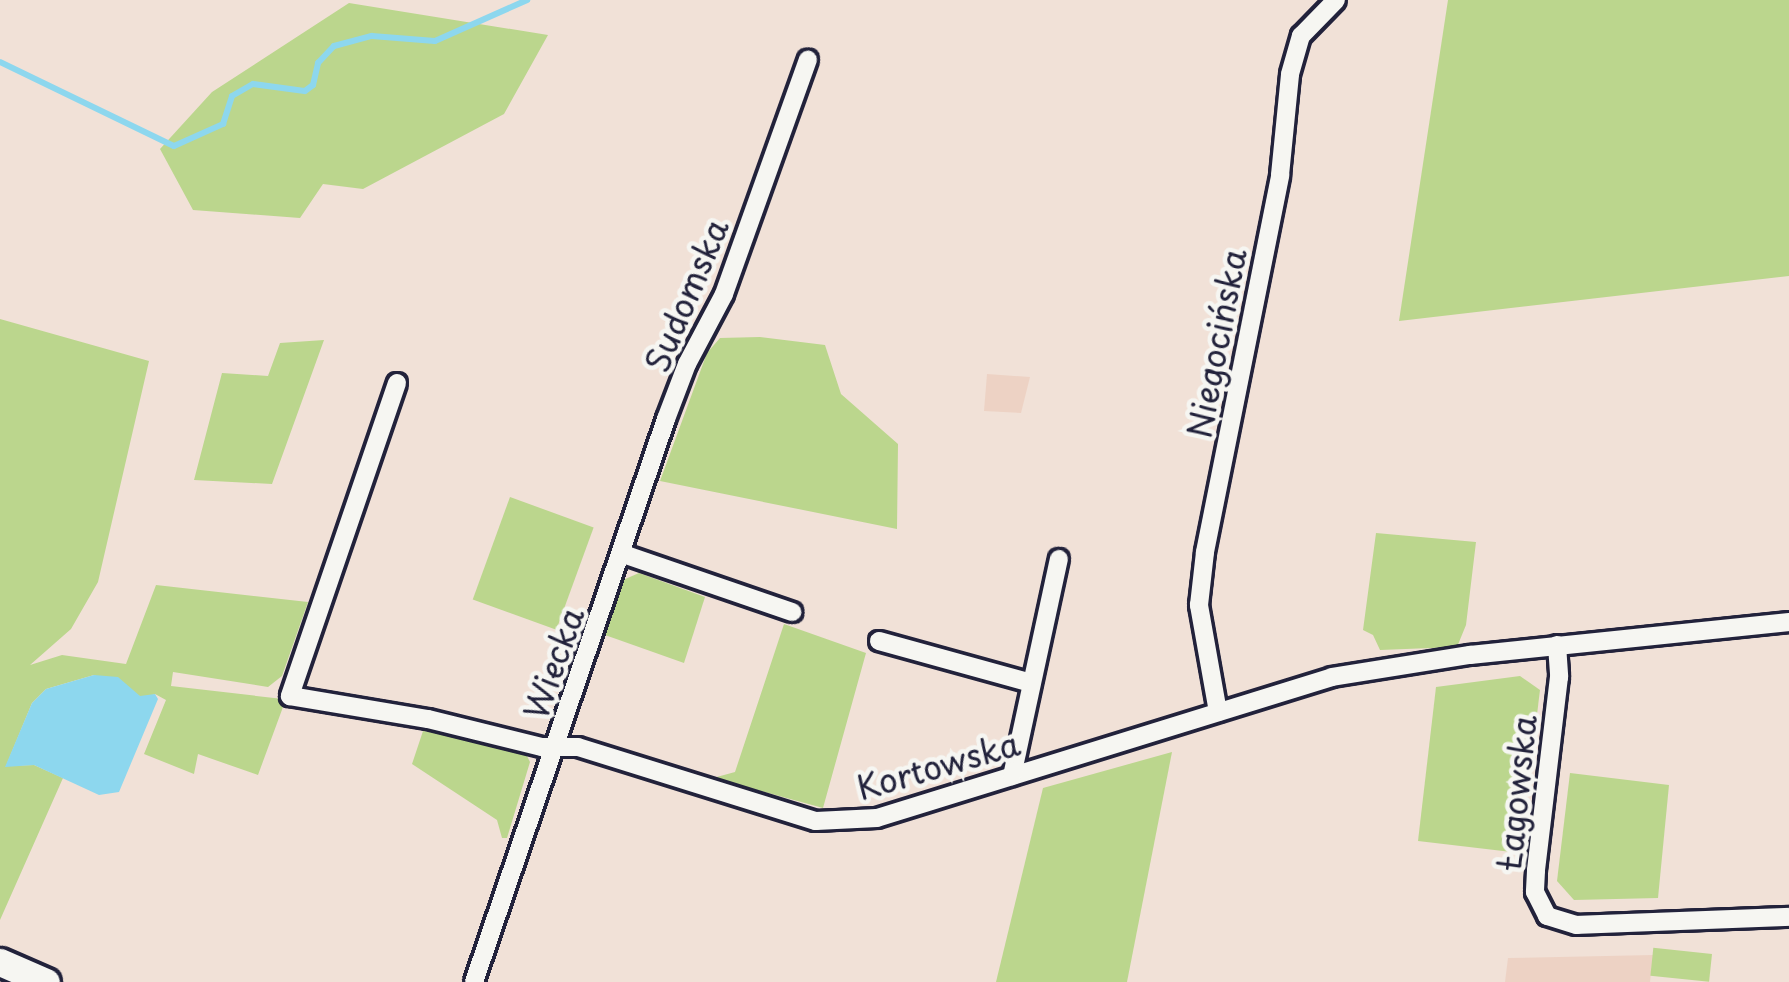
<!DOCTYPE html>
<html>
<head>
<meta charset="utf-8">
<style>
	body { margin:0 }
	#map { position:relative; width:1789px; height:982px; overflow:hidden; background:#f1e1d7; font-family:"Playpen Sans",sans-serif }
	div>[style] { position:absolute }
	.built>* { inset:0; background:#edd2c4 }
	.green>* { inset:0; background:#bbd68d; transform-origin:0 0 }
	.water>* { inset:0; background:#8dd7ee }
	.stream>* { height:6px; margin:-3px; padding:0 3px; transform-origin:3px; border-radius:3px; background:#8dd7ee }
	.roads { filter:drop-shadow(3px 0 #22223b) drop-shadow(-3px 0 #22223b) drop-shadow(0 3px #22223b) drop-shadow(0 -3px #22223b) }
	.street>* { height:18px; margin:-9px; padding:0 9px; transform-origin:9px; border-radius:9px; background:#f6f6f2 }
	.secondary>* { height:27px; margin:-13.5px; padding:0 13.5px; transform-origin:13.5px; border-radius:13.5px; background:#f6f6f2 }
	span { translate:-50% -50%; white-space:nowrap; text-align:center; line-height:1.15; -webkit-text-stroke:9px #f6f6f2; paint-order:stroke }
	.street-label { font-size:33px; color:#22223b }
</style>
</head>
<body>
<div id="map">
	<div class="built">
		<i style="clip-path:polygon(987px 374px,1030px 377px,1021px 413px,984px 411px)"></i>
		<i style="clip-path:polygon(1653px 955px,1650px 982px,1505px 982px,1508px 958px)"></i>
	</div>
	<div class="green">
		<i style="clip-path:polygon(1448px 0,1789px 0,1789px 276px,1399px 321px)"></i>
		<i style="clip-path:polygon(349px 3px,548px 35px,504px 114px,363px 189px,323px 184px,300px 218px,193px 210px,160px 149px,212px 92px)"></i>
		<i style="clip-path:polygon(0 319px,149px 361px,98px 582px,71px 629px,30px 665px,62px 655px,126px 664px,156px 585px,308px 602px,282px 676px,268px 687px,173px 672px,171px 686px,283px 699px,307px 708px,283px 707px,258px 775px,198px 754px,194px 774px,144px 754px,166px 700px,155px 694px,144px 698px,94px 675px,46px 689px,32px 703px,6px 766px,34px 765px,63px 778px,0 920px)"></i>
		<i style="clip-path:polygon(760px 337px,825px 345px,841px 394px,898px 444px,897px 529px,660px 481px,707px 353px,720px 338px)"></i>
		<i style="clip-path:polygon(324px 340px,272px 484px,194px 480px,222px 373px,268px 376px,280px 343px)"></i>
		<i style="left:510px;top:497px;width:89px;height:109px;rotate:20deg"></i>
		<i style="clip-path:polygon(1376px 533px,1476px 542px,1466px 625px,1457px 647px,1380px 650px,1373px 635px,1363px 630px)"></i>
		<i style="clip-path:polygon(639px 573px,705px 597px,684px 663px,605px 635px,623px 580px)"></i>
		<i style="clip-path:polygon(784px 624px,866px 653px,823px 808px,713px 778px,735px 772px)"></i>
		<i style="clip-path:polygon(1520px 676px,1540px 690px,1520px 853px,1418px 841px,1436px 687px)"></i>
		<i style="clip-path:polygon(423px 731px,491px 741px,526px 754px,530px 762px,507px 838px,502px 838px,497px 820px,412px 764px)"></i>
		<i style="clip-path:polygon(1172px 752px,1127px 982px,996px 982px,1043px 788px)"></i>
		<i style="clip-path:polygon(1570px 773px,1669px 785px,1658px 898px,1574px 900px,1557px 881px)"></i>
		<i style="left:1712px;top:954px;width:28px;height:59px;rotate:96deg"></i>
	</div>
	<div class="water">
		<i style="clip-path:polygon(94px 675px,118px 677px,140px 696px,155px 694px,158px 699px,119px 792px,99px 795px,34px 765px,5px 767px,32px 703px,46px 689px)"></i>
	</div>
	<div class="stream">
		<i style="left:0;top:62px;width:193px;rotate:25.8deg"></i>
		<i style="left:174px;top:146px;width:54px;rotate:-24.2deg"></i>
		<i style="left:223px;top:124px;width:29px;rotate:-72deg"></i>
		<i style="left:232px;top:96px;width:24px;rotate:-30deg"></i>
		<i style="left:253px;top:84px;width:52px;rotate:7.7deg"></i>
		<i style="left:305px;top:91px;width:10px;rotate:-37deg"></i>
		<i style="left:313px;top:85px;width:23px;rotate:-77deg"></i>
		<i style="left:318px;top:63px;width:23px;rotate:-47deg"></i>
		<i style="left:334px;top:46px;width:39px;rotate:-15deg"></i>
		<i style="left:372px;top:36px;width:63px;rotate:4.5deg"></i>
		<i style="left:435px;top:41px;width:101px;rotate:-24deg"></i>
	</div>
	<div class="roads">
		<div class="street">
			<i style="left:397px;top:383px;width:331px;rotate:108.9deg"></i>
			<i style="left:290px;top:696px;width:140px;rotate:9.5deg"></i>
			<i style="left:428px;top:719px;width:117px;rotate:13.8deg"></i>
			<i style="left:542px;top:747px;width:36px"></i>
			<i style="left:578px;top:747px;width:249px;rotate:17.3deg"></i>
			<i style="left:816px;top:821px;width:61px;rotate:-2.8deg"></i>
			<i style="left:877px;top:818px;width:476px;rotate:-17.2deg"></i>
			<i style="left:1332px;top:677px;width:140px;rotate:-9.1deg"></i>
			<i style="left:1470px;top:655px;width:321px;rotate:-5.9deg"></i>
			<i style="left:623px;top:554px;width:179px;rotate:18.9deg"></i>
			<i style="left:879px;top:641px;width:158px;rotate:15.4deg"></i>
			<i style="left:1557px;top:645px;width:32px;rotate:86deg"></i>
			<i style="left:1559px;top:677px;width:195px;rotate:96.8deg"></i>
			<i style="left:1536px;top:871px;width:21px;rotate:93deg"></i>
			<i style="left:1535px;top:892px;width:27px;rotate:63deg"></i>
			<i style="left:1547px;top:916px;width:31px;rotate:17deg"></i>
			<i style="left:1577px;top:925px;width:212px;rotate:-2.2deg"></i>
			<i style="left:1218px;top:712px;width:109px;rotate:-100.1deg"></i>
			<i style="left:1199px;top:605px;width:53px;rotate:-83.5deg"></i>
			<i style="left:1205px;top:552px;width:384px;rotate:-78.7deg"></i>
			<i style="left:1280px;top:175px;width:101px;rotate:-84.3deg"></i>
			<i style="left:1290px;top:74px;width:40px;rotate:-74deg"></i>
			<i style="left:1301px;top:36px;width:50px;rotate:-45.8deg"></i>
			<i style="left:1012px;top:776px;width:222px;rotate:-77.8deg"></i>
			<i style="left:474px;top:982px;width:595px;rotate:-71.17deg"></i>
			<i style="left:666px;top:419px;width:59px;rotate:-69.1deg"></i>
			<i style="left:687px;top:364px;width:79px;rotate:-62.1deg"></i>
			<i style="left:724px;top:294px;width:249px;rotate:-70.3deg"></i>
		</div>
		<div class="secondary">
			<i style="left:0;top:962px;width:50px;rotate:23.5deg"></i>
		</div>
	</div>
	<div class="street-label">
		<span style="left:686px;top:295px;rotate:-67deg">Sudomska</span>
		<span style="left:1216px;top:343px;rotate:-79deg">Niegocińska</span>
		<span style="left:553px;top:663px;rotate:-70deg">Wiecka</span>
		<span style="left:938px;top:765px;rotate:-16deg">Kortowska</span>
		<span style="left:1516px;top:792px;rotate:-84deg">Łagowska</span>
	</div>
</div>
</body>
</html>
